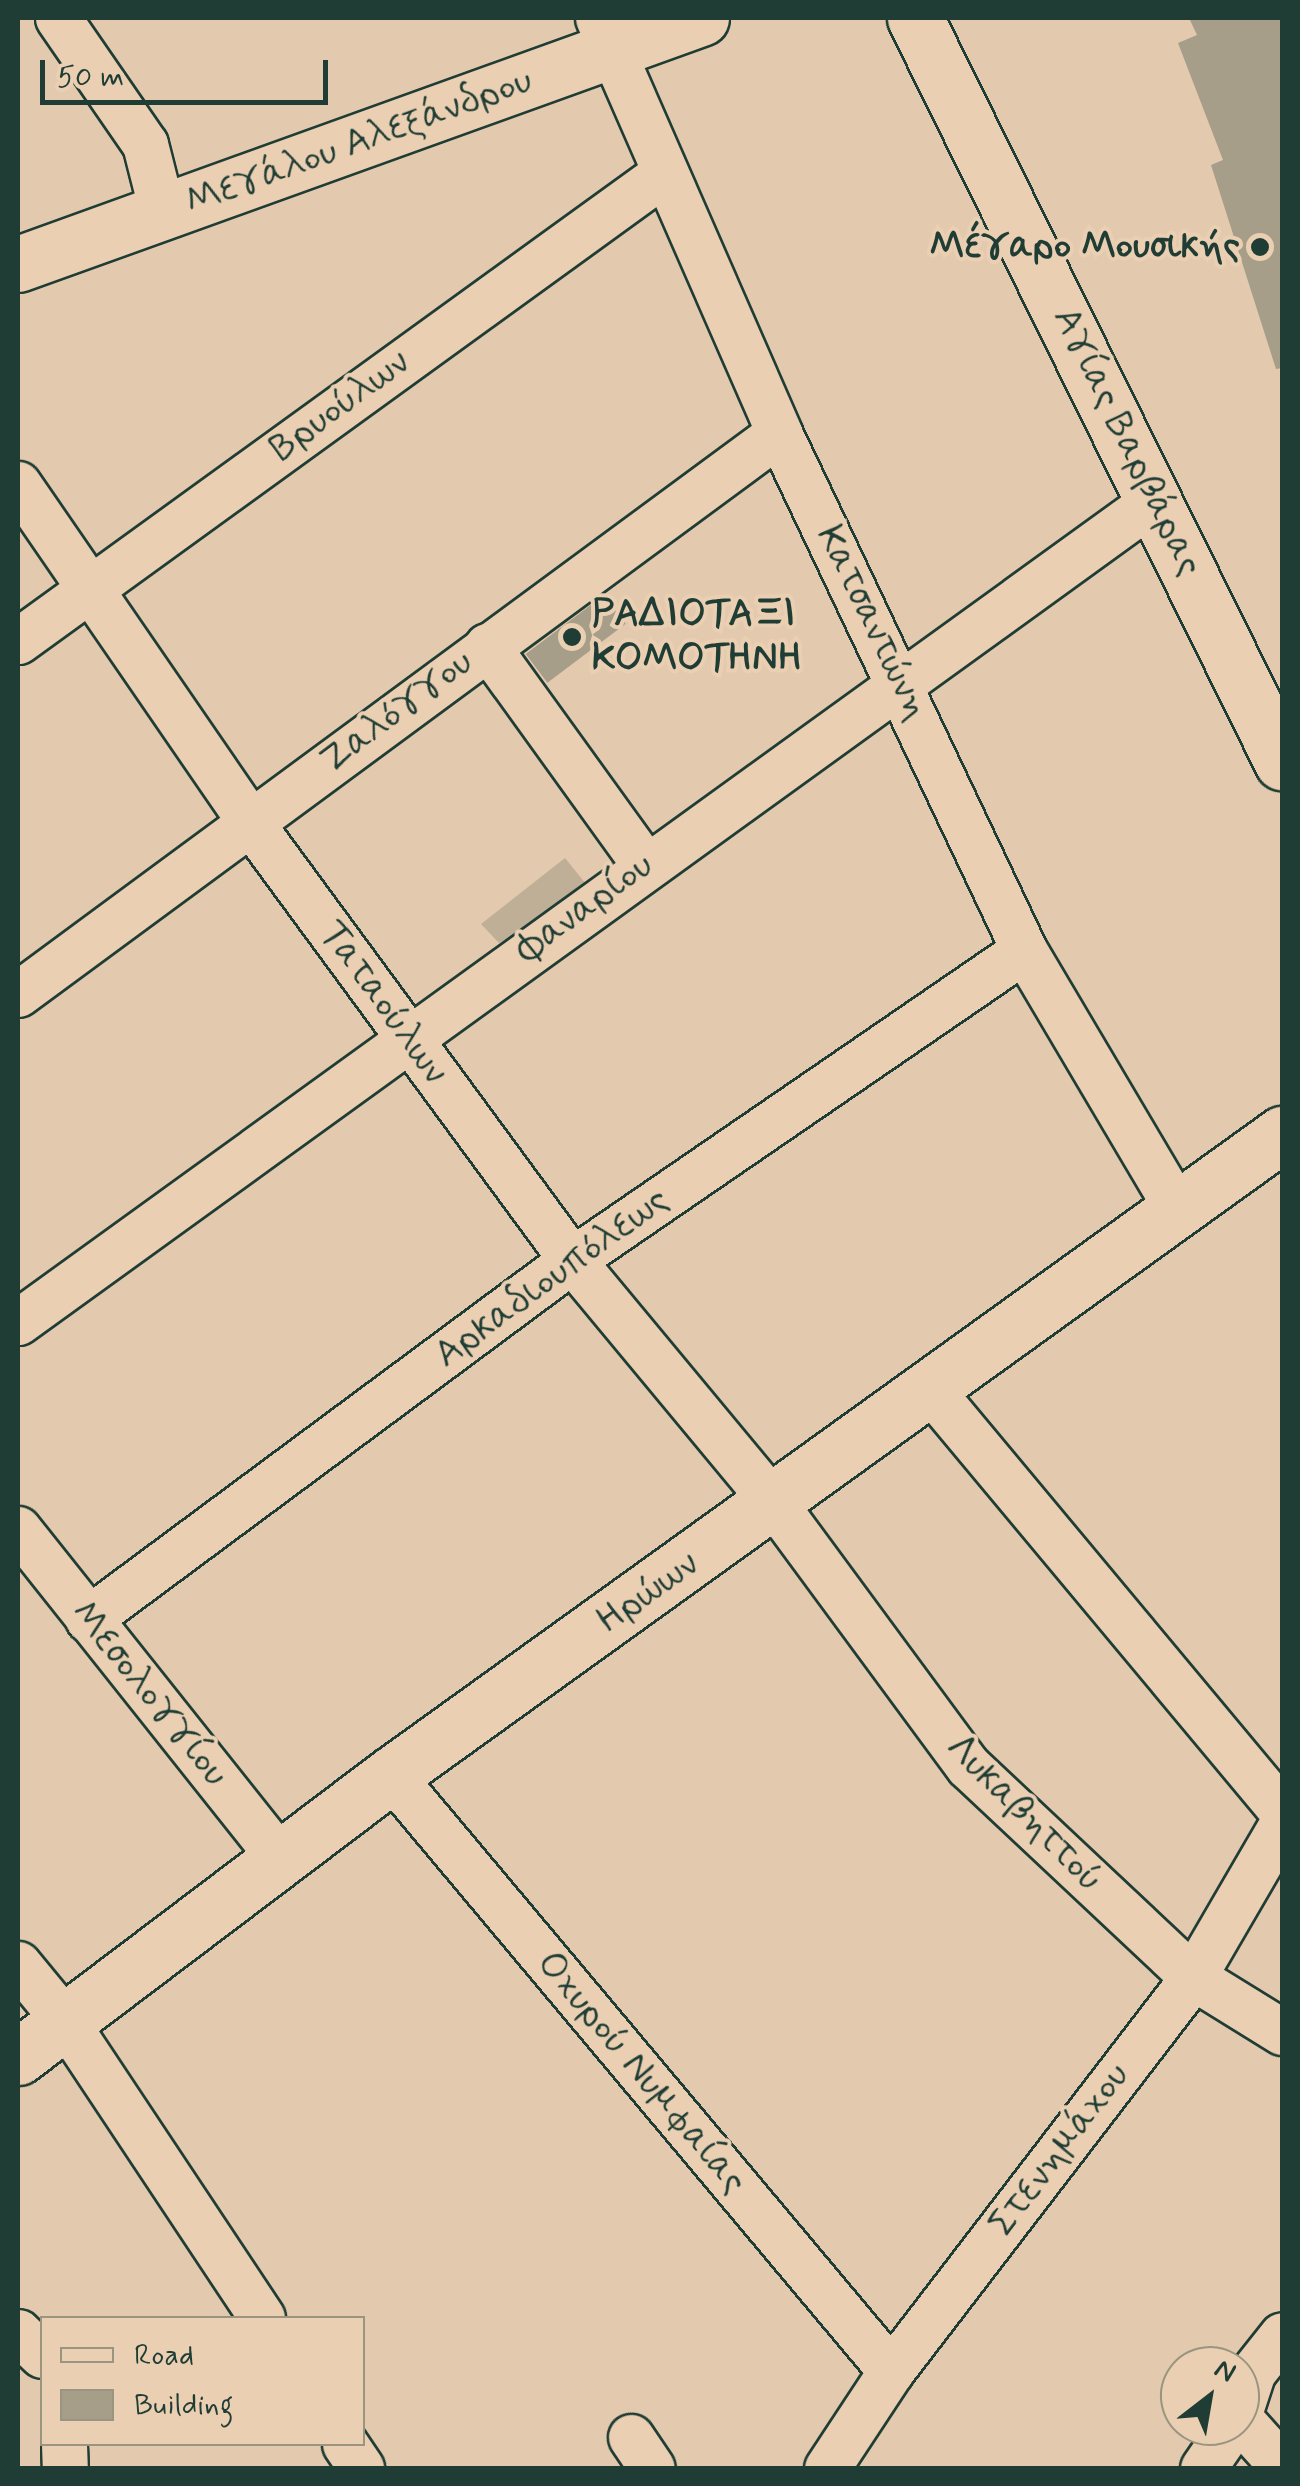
<!DOCTYPE html>
<html>
<head>
<meta charset="utf-8">
<style>
	body { margin:0 }
	#map { position:relative; width:1300px; height:2486px; overflow:hidden; background:#e3c9ad; font-family:Mynerve,sans-serif }
	div>[style] { position:absolute }
	.green>* { inset:0; background:#bfaf97 }
	.building>* { inset:0; background:#a69e88; transform-origin:0 0 }
	.roads { filter:drop-shadow(2px 0 #1f3d34) drop-shadow(-2px 0 #1f3d34) drop-shadow(0 2px #1f3d34) drop-shadow(0 -2px #1f3d34) }
	.street>* { height:45px; margin:-22.5px; padding:0 22.5px; transform-origin:22.5px; border-radius:22.5px; background:#ebcfb2 }
	.secondary>* { height:55px; margin:-27.5px; padding:0 27.5px; transform-origin:27.5px; border-radius:27.5px; background:#ebcfb2 }
	.dots>* { width:28px; height:28px; translate:-50% -50%; box-sizing:border-box; border:5px solid #ebcfb2; border-radius:50% }
	span { translate:-50% -50%; white-space:nowrap; text-align:center; line-height:1.15; -webkit-text-stroke:8px #ebcfb2; paint-order:stroke }
	.street-label { font-size:38px; color:#1f3d34 }
	.poi-label { font-size:38px; color:#1f3d34; font-weight:700 }
	.right { translate:-100% -50%; text-align:right }
	.left { translate:0 -50%; text-align:left }
	.frame { position:absolute; inset:0; border:20px solid #1f3d34; pointer-events:none }
	.legend { position:absolute; left:40px; top:2316px; width:325px; height:130px; box-sizing:border-box; background:#ebcfb2; border:2px solid #999580; margin:0; padding:12px 18px; list-style:none; font-size:30px; color:#1f3d34 }
	.legend li { display:flex; align-items:center; gap:20px; height:50px }
	.legend b { width:50px; border:2px solid #999580 }
	.north { position:absolute; left:1160px; top:2346px; width:100px; height:100px; box-sizing:border-box; background:#ebcfb2; border:2px solid #999580; border-radius:50%; rotate:31deg; font-size:28px; font-weight:700; line-height:40px; text-align:center; color:#1f3d34 }
	.north::after { content:''; display:block; margin:auto; width:35px; height:45px; background:#1f3d34; clip-path:polygon(50% 0,100% 100%,50% 72%,0 100%) }
	.scale { position:absolute; left:40px; top:60px; width:288px; height:45px; box-sizing:border-box; border:5px solid #1f3d34; border-top:0; padding-left:12px; font-size:30px; line-height:35px; white-space:nowrap; color:#1f3d34; -webkit-text-stroke:8px #ebcfb2; paint-order:stroke }
</style>
</head>
<body>
<div id="map">
	<div class="green">
		<i style="clip-path:polygon(565px 858px,590px 889px,499px 943px,481px 924px)"></i>
	</div>
	<div class="building">
		<i style="clip-path:polygon(1189px 18px,1282px 18px,1282px 368px,1276px 369px,1211px 165px,1223px 160px,1178px 43px,1197px 35px)"></i>
		<i style="left:604px;top:595px;width:36px;height:98px;rotate:53deg"></i>
	</div>
	<div class="roads">
		<div class="street">
			<i style="left:58px;top:18px;width:153px;rotate:55.4deg"></i>
			<i style="left:145px;top:144px;width:73px;rotate:75.8deg"></i>
			<i style="left:598px;top:18px;width:453px;rotate:66.4deg"></i>
			<i style="left:779px;top:433px;width:572px;rotate:64.64deg"></i>
			<i style="left:1024px;top:950px;width:304px;rotate:59.4deg"></i>
			<i style="left:18px;top:484px;width:410px;rotate:55.5deg"></i>
			<i style="left:250px;top:822px;width:544px;rotate:53.68deg"></i>
			<i style="left:572px;top:1260px;width:316px;rotate:50.3deg"></i>
			<i style="left:774px;top:1503px;width:327px;rotate:53.6deg"></i>
			<i style="left:968px;top:1766px;width:308px;rotate:43.2deg"></i>
			<i style="left:1193px;top:1977px;width:105px;rotate:31.7deg"></i>
			<i style="left:18px;top:641px;width:798px;rotate:-35.92deg"></i>
			<i style="left:487px;top:646px;width:270px;rotate:54.2deg"></i>
			<i style="left:18px;top:994px;width:945px;rotate:-36.4deg"></i>
			<i style="left:18px;top:1322px;width:1404px;rotate:-35.87deg"></i>
			<i style="left:930px;top:1389px;width:550px;rotate:50.17deg"></i>
			<i style="left:18px;top:1529px;width:421px;rotate:51.5deg"></i>
			<i style="left:88px;top:1619px;width:603px;rotate:-36.57deg"></i>
			<i style="left:572px;top:1260px;width:548px;rotate:-34.44deg"></i>
			<i style="left:391px;top:1775px;width:778px;rotate:50.01deg"></i>
			<i style="left:18px;top:1964px;width:74px;rotate:50.5deg"></i>
			<i style="left:65px;top:2021px;width:356px;rotate:56.4deg"></i>
			<i style="left:18px;top:2332px;width:33px;rotate:44deg"></i>
			<i style="left:1240px;top:2411px;width:40px;rotate:-72deg"></i>
			<i style="left:1252px;top:2373px;width:48px;rotate:-51.7deg"></i>
			<i style="left:1240px;top:2419px;width:63px;rotate:48.2deg"></i>
			<i style="left:631px;top:2437px;width:37px;rotate:56deg"></i>
			<i style="left:64px;top:2444px;width:24px;rotate:88deg"></i>
			<i style="left:345px;top:2444px;width:29px;rotate:56deg"></i>
			<i style="left:827px;top:2468px;width:116px;rotate:-56.6deg"></i>
			<i style="left:891px;top:2371px;width:496px;rotate:-52.5deg"></i>
			<i style="left:1193px;top:1977px;width:177px;rotate:-59.8deg"></i>
			<i style="left:1203px;top:2468px;width:51px;rotate:-55.4deg"></i>
		</div>
		<div class="secondary">
			<i style="left:915px;top:18px;width:830px;rotate:63.74deg"></i>
			<i style="left:18px;top:264px;width:726px;rotate:-19.81deg"></i>
			<i style="left:18px;top:2057px;width:468px;rotate:-37.1deg"></i>
			<i style="left:391px;top:1775px;width:1098px;rotate:-35.73deg"></i>
		</div>
	</div>
	<div class="dots">
		<i style="left:1260px;top:247px;background:#1f3d34"></i>
		<i style="left:572px;top:637px;background:#1f3d34"></i>
	</div>
	<div class="street-label">
		<span style="left:359px;top:142px;rotate:-20deg">Μεγάλου Αλεξάνδρου</span>
		<span style="left:340px;top:406px;rotate:-36deg">Βρυούλων</span>
		<span style="left:1127px;top:442px;rotate:64deg">Αγίας Βαρβάρας</span>
		<span style="left:872px;top:623px;rotate:64deg">Κατσαντώνη</span>
		<span style="left:397px;top:712px;rotate:-37deg">Ζαλόγγου</span>
		<span style="left:585px;top:908px;rotate:-36deg">Φαναρίου</span>
		<span style="left:383px;top:1003px;rotate:54deg">Ταταούλων</span>
		<span style="left:552px;top:1278px;rotate:-36deg">Αρκαδιουπόλεως</span>
		<span style="left:648px;top:1593px;rotate:-35deg">Ηρώων</span>
		<span style="left:149px;top:1694px;rotate:51deg">Μεσολογγίου</span>
		<span style="left:1024px;top:1814px;rotate:45deg">Λυκαβηττού</span>
		<span style="left:641px;top:2073px;rotate:50deg">Οχυρού Νυμφαίας</span>
		<span style="left:1060px;top:2150px;rotate:-53deg">Στενημάχου</span>
	</div>
	<div class="poi-label">
		<span class="right" style="left:1240px;top:247px">Μέγαρο Μουσικής</span>
		<span class="left" style="left:592px;top:637px">ΡΑΔΙΟΤΑΞΙ<br>ΚΟΜΟΤΗΝΗ</span>
	</div>
	<div class="frame"></div>
	<ul class="legend">
	<li><b style="height:12px;background:#ebcfb2"></b>Road</li>
	<li><b style="height:28px;background:#a69e88"></b>Building</li>
	</ul>
	<div class="north">N</div>
	<div class="scale">50 m</div>
</div>
</body>
</html>
